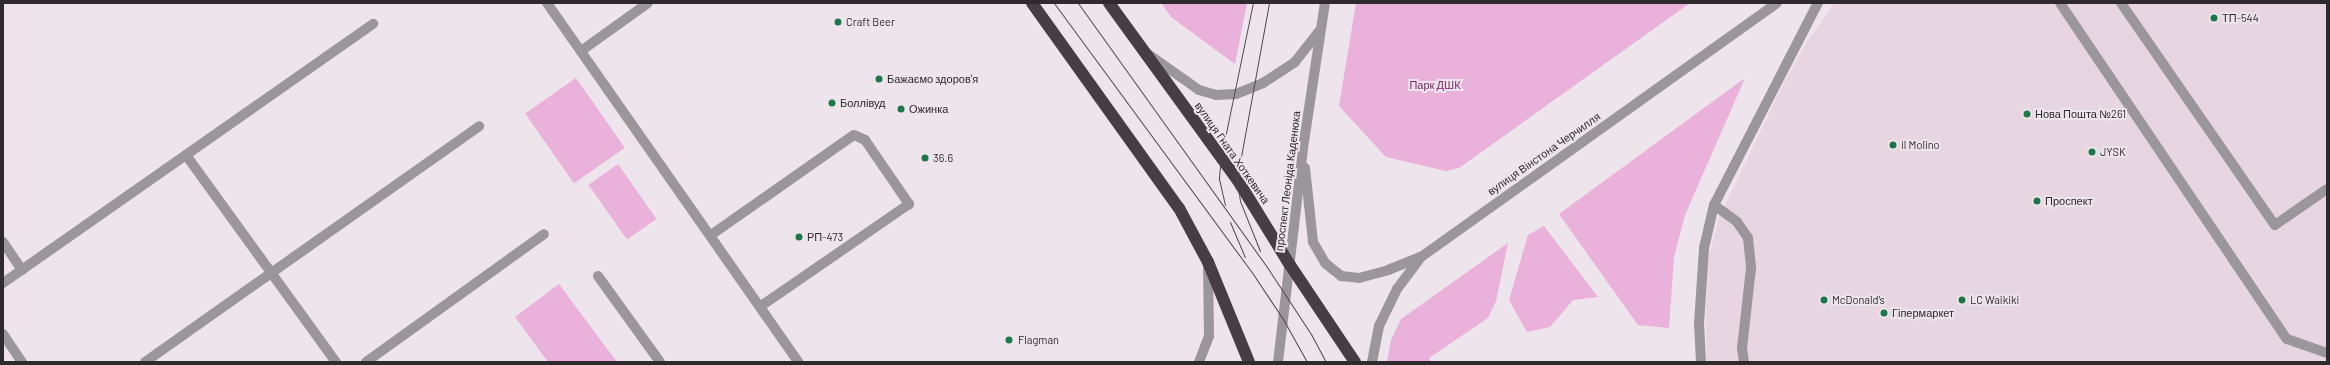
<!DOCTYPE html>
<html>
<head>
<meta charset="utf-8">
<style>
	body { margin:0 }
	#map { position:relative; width:2330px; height:365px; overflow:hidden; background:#eee4eb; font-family:Barlow,sans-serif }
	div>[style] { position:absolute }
	.built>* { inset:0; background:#e7d6e1 }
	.green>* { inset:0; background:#eab1da; transform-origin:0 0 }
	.minor>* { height:10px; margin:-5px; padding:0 5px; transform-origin:5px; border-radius:5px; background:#9b9699 }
	.highway>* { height:12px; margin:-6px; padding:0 6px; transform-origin:6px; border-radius:6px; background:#463e43 }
	.tram>* { height:1px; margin:-0.5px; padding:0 0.5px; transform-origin:0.5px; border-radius:0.5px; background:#4d484c }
	.dots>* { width:11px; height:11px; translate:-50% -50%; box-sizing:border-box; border:2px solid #eee4eb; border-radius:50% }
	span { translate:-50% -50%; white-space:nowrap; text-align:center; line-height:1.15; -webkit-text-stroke:4px #eee4eb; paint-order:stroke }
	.poi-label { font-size:11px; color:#2e2a2d }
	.left { translate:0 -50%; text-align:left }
	.park-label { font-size:11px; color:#7e246c }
	.street-label { font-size:11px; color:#2e2a2d }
	.frame { position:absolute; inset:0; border:4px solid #2e2a2d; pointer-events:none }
</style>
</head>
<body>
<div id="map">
	<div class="built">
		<i style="clip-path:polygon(1835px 3px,2327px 3px,2327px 362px,1707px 362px,1706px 315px,1709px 257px,1719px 217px,1780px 91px,1806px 43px)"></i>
	</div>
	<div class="green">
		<i style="clip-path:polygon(1161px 3px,1247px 3px,1235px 64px,1171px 17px)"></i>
		<i style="clip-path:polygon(1356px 3px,1690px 3px,1459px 168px,1446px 171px,1386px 157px,1339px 106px)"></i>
		<i style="left:576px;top:78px;width:85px;height:62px;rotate:55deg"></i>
		<i style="clip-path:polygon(1745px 78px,1685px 215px,1674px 257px,1669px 328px,1638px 325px,1559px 214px)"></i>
		<i style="left:618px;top:164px;width:67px;height:36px;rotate:55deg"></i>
		<i style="clip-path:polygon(1544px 226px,1598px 297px,1573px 300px,1550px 327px,1527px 332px,1509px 300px,1528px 235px)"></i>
		<i style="clip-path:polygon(1508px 243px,1496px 301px,1488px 318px,1429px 358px,1431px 362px,1387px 362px,1391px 340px,1401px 319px)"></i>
		<i style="clip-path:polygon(559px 284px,617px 362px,548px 362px,515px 317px)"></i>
	</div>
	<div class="minor">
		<i style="left:547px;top:3px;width:438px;rotate:55deg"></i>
		<i style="left:2060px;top:3px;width:405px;rotate:56deg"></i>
		<i style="left:2287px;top:339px;width:42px;rotate:19.3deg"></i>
		<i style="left:2121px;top:3px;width:270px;rotate:55.3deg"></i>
		<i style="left:2275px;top:225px;width:63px;rotate:-34.7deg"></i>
		<i style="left:581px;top:51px;width:82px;rotate:-35.6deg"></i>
		<i style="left:1148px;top:54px;width:62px;rotate:35.2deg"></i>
		<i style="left:1199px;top:90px;width:18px;rotate:16deg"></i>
		<i style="left:1216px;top:95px;width:20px;rotate:-3deg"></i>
		<i style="left:1236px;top:94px;width:29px;rotate:-22deg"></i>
		<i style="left:1263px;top:83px;width:38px;rotate:-33deg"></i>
		<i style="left:1295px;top:62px;width:39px;rotate:-52deg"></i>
		<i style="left:186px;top:155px;width:256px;rotate:54.1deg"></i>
		<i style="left:1305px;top:168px;width:74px;rotate:83.8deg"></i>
		<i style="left:1313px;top:242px;width:24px;rotate:60deg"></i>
		<i style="left:1325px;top:263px;width:21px;rotate:39deg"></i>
		<i style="left:1341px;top:276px;width:18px;rotate:6deg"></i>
		<i style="left:1359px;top:278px;width:30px;rotate:-15deg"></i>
		<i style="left:1388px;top:270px;width:35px;rotate:-22deg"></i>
		<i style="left:1714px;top:205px;width:29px;rotate:36deg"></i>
		<i style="left:1737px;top:222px;width:19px;rotate:55deg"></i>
		<i style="left:1748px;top:238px;width:30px;rotate:84deg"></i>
		<i style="left:1751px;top:268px;width:81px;rotate:96.4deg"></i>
		<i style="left:1742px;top:348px;width:14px;rotate:82deg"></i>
		<i style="left:711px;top:235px;width:174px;rotate:-35deg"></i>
		<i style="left:854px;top:135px;width:12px;rotate:24deg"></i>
		<i style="left:865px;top:140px;width:78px;rotate:55.5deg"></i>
		<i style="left:909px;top:204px;width:180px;rotate:145.4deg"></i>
		<i style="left:3px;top:242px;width:34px;rotate:56deg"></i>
		<i style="left:598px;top:276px;width:106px;rotate:54.2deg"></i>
		<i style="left:3px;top:283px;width:452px;rotate:-35deg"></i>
		<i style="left:3px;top:334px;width:34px;rotate:56deg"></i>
		<i style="left:145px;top:362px;width:409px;rotate:-35.2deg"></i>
		<i style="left:366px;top:362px;width:219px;rotate:-35.7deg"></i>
		<i style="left:1199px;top:362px;width:28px;rotate:-69deg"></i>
		<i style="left:1209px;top:336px;width:70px;rotate:-90.8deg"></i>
		<i style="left:1278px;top:362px;width:215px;rotate:-83.3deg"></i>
		<i style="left:1303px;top:148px;width:147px;rotate:-81.4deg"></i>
		<i style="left:1372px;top:362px;width:37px;rotate:-79deg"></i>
		<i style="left:1379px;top:326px;width:41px;rotate:-64.1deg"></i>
		<i style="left:1397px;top:289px;width:40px;rotate:-53deg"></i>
		<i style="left:1421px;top:257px;width:437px;rotate:-35.5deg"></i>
		<i style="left:1701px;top:362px;width:38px;rotate:-93deg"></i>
		<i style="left:1699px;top:324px;width:76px;rotate:-86.2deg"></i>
		<i style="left:1704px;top:248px;width:44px;rotate:-76.9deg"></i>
		<i style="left:1714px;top:205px;width:227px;rotate:-62.8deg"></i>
	</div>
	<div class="highway">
		<i style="left:1032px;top:3px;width:252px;rotate:54.4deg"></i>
		<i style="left:1179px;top:208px;width:61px;rotate:61.8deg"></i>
		<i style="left:1208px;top:262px;width:108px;rotate:67.7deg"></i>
		<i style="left:1109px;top:3px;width:218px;rotate:54deg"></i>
		<i style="left:1237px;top:179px;width:101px;rotate:58.4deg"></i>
		<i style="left:1290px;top:265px;width:117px;rotate:56.2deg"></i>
	</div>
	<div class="tram">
		<i style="left:1054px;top:3px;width:336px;rotate:53.7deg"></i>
		<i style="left:1253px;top:274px;width:54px;rotate:56.3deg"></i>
		<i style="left:1283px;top:319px;width:49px;rotate:60.8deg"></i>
		<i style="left:1078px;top:3px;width:321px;rotate:54.4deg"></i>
		<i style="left:1265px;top:264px;width:84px;rotate:56.7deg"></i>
		<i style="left:1311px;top:334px;width:32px;rotate:62deg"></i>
		<i style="left:1225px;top:205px;width:28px;rotate:-103deg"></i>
		<i style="left:1219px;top:178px;width:21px;rotate:-85deg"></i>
		<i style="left:1221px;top:157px;width:157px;rotate:-78.3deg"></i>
		<i style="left:1230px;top:222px;width:38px;rotate:67deg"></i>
		<i style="left:1260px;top:251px;width:54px;rotate:-111.8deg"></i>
		<i style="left:1240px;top:201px;width:22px;rotate:-98deg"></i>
		<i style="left:1237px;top:179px;width:179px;rotate:-79.7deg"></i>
	</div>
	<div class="dots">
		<i style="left:2214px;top:18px;background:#1e774b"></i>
		<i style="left:838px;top:22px;background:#1e774b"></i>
		<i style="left:879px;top:79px;background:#1e774b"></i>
		<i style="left:832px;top:103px;background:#1e774b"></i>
		<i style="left:901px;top:109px;background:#1e774b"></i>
		<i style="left:2027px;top:114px;background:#1e774b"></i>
		<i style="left:1893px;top:145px;background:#1e774b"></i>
		<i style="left:2092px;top:152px;background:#1e774b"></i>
		<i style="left:925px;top:158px;background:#1e774b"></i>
		<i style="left:2037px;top:201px;background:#1e774b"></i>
		<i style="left:799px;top:237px;background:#1e774b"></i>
		<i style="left:1824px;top:300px;background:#1e774b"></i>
		<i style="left:1962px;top:300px;background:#1e774b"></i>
		<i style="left:1884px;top:313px;background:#1e774b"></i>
		<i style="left:1009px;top:340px;background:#1e774b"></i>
	</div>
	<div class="poi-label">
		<span class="left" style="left:2222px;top:18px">ТП-544</span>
		<span class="left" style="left:846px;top:22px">Craft Beer</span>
		<span class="left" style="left:887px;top:79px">Бажаємо здоровʼя</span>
		<span class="left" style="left:840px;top:103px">Боллівуд</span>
		<span class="left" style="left:909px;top:109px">Ожинка</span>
		<span class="left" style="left:2035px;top:114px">Нова Пошта №261</span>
		<span class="left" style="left:1901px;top:145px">il Molino</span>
		<span class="left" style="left:2100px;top:152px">JYSK</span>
		<span class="left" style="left:933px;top:158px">36.6</span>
		<span class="left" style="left:2045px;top:201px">Проспект</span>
		<span class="left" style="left:807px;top:237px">РП-473</span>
		<span class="left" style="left:1832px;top:300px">McDonald's</span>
		<span class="left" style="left:1970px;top:300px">LC Waikiki</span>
		<span class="left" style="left:1892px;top:313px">Гіпермаркет</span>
		<span class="left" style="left:1018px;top:340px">Flagman</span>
	</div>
	<div class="park-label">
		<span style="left:1435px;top:85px">Парк ДШК</span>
	</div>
	<div class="street-label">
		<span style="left:1232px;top:153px;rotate:55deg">вулиця Гната Хоткевича</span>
		<span style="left:1544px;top:154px;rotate:-35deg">вулиця Вінстона Черчилля</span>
		<span style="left:1288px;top:181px;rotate:-83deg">проспект Леоніда Каденюка</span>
	</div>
	<div class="frame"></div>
</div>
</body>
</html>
